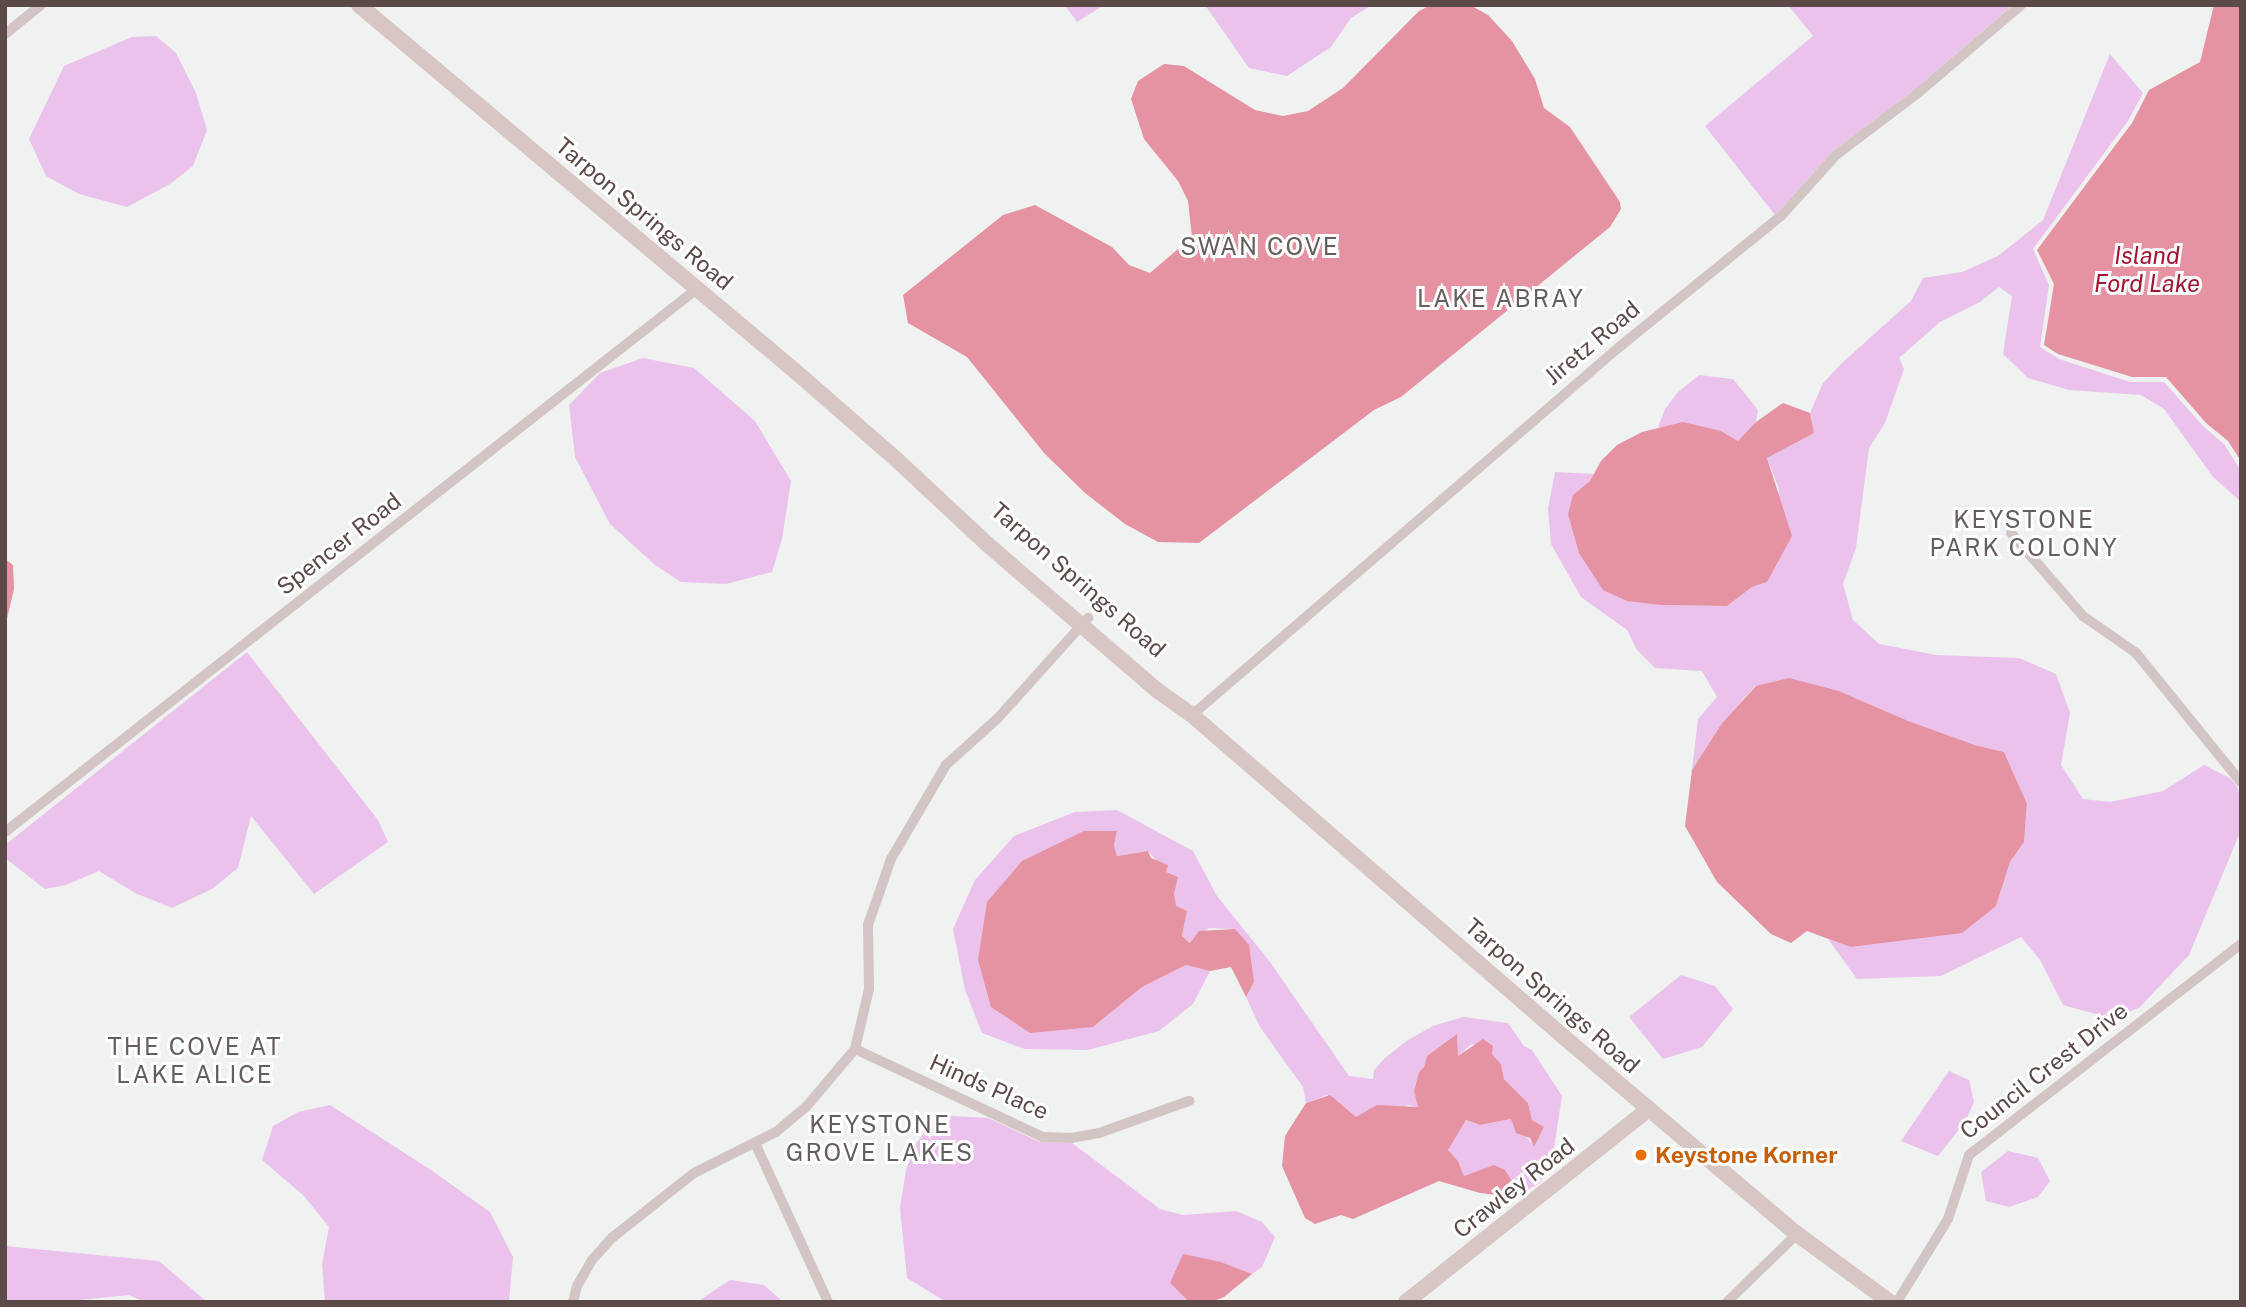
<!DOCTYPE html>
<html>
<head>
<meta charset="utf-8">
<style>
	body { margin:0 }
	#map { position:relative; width:2246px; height:1307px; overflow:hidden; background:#f0f2f1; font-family:"Public Sans",sans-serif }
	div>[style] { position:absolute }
	.green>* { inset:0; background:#ebc2ec }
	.water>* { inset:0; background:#e592a3 }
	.street>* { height:10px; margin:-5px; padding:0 5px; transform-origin:5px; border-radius:5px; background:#d3c5c4 }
	.secondary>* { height:16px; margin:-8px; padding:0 8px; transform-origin:8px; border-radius:8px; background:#d7c6c4 }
	.dots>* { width:19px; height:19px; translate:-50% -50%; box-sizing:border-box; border:4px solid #fff; border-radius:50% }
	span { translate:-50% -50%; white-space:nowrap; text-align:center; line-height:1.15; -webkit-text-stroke:6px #fff; paint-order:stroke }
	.street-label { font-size:23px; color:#5c4a49 }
	.food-label { font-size:23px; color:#c56008; font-weight:700 }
	.left { translate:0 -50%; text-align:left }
	.neighbourhood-label { font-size:24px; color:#645e5d; letter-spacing:2px }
	.water-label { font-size:24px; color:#a01733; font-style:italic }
	.frame { position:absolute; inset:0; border:7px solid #5c4a49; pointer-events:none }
</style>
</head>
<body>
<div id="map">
	<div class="green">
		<i style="clip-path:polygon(1065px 5px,1104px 5px,1077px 22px)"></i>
		<i style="clip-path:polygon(1205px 5px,1372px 5px,1351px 18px,1331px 47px,1287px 76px,1249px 68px)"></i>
		<i style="clip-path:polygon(1788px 5px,2013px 5px,1915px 89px,1833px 151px,1775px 215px,1705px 126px,1813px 36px)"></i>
		<i style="clip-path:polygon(156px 36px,176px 53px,196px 93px,207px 130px,193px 166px,170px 184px,127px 207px,79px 194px,46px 176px,29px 139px,64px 66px,132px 37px)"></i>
		<i style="clip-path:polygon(2110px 54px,2143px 93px,2128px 121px,2033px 249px,2049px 285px,2040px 347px,2059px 359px,2130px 382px,2164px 382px,2203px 426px,2224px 444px,2240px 469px,2241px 502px,2213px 477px,2164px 409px,2141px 395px,2069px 390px,2028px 378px,2003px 354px,2012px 296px,1999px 287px,1980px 302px,1940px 322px,1899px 358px,1904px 369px,1885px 423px,1869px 448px,1856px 548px,1843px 584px,1853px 620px,1879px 644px,1936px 655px,2019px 658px,2056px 674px,2070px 713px,2061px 765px,2083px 799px,2110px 802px,2163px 791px,2204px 765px,2230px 778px,2236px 785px,2241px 796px,2241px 830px,2189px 955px,2139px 1008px,2110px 1018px,2063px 1005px,2040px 960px,2021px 937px,1941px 976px,1857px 979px,1828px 939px,1850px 947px,1996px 906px,2010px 862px,2024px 842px,2027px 805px,2004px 752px,1975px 745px,1907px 721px,1839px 691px,1755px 686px,1722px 723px,1692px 770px,1698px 719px,1717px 697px,1702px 671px,1655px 668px,1637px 650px,1627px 630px,1581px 597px,1551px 544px,1548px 509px,1555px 472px,1594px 474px,1590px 481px,1573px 496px,1579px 553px,1661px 605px,1727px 606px,1752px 587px,1767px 582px,1779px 489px,1767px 458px,1814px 433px,1810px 413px,1823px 383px,1843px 362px,1911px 301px,1923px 278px,1962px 272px,1998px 256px,2043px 220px)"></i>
		<i style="clip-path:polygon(643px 358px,694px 368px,755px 421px,791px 481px,782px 539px,772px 572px,726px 584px,681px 582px,655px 565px,610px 524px,575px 457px,569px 405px,600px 373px)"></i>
		<i style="clip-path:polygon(1699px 375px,1733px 379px,1758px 410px,1755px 426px,1738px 441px,1721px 431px,1658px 427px,1665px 409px,1677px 393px)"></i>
		<i style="clip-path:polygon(247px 652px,378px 820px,388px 842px,314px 894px,251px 816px,238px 868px,212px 889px,172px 908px,135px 893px,99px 871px,66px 885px,45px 889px,5px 858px,5px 845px)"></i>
		<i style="clip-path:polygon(1117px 810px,1193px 851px,1217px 896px,1270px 962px,1349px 1076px,1373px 1079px,1374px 1070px,1385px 1058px,1408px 1040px,1433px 1026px,1463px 1017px,1508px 1023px,1524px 1046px,1532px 1050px,1562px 1096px,1553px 1154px,1540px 1183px,1514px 1197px,1506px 1196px,1515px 1186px,1494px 1166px,1464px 1176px,1458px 1161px,1448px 1150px,1465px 1120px,1480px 1125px,1511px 1119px,1534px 1146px,1544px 1127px,1532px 1120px,1528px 1103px,1504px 1079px,1501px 1064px,1492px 1054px,1472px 1044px,1458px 1056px,1457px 1035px,1427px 1056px,1424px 1067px,1419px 1072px,1414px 1091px,1419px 1108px,1409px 1105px,1356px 1118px,1327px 1095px,1306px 1103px,1303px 1087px,1260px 1027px,1246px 997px,1254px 982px,1235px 929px,1209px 928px,1191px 943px,1182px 936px,1187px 911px,1176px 907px,1166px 872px,1148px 851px,1117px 856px,1114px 845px,1117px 831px,1084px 831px,1093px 1027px,1142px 987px,1186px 965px,1210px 971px,1193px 1004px,1159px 1031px,1088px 1050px,1025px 1049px,982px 1033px,965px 990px,953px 929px,975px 880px,1014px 836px,1075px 812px)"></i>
		<i style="clip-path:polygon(1681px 975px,1715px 986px,1733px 1009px,1702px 1047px,1663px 1059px,1629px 1017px)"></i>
		<i style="clip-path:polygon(1949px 1071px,1969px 1080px,1974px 1102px,1965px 1122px,1938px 1156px,1901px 1141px)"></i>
		<i style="clip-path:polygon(330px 1105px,431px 1170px,490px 1212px,513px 1257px,509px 1302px,325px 1302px,322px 1264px,329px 1227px,304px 1196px,262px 1160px,273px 1126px,298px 1112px)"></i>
		<i style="clip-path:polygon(936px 1115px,988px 1118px,1040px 1142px,1072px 1143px,1160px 1209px,1183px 1215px,1236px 1211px,1262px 1222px,1275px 1237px,1262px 1267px,1252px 1274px,1221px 1262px,1170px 1283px,1189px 1302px,946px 1302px,907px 1278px,900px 1208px,906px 1170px,916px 1144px)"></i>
		<i style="clip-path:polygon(2008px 1151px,2038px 1158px,2050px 1181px,2038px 1197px,2009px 1207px,1986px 1201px,1981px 1172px)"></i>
		<i style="clip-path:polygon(5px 1246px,159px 1261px,207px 1302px,144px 1302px,129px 1295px,61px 1302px,5px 1302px)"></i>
		<i style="clip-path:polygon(730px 1280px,764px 1285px,783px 1302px,697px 1302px)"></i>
	</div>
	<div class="water">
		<i style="clip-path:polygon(1431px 5px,1470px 5px,1488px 15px,1512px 41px,1535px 79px,1544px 108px,1570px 127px,1620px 202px,1621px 209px,1610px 227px,1401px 397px,1374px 410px,1199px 543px,1158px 542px,1125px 524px,1085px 493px,1044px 453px,967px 357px,908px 323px,903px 295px,1003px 215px,1035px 205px,1112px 247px,1129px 265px,1150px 273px,1192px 237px,1188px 201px,1178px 181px,1144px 139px,1131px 99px,1138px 81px,1164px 64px,1184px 66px,1255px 110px,1283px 116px,1308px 111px,1343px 88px,1419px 11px)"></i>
		<i style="clip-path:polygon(2214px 5px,2241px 5px,2241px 461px,2228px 441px,2206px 423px,2166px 377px,2132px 377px,2058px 354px,2044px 345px,2054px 284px,2037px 250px,2132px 123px,2149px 90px,2200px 62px)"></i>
		<i style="clip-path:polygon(1783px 403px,1810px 413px,1814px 433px,1767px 458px,1792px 536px,1767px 582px,1752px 587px,1727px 606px,1661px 605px,1627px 601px,1603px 590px,1579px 553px,1568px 514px,1573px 495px,1590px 481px,1601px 461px,1617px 445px,1642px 432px,1683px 422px,1721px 431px,1738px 441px,1756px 422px)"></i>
		<i style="clip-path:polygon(5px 559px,13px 565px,14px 589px,5px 627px)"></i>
		<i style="clip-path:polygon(1789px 678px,1839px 691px,1908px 721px,1975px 745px,2004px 752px,2027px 804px,2024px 842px,2010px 862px,1996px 906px,1962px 933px,1850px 947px,1807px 931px,1791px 943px,1771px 934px,1717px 882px,1685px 826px,1692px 770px,1722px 723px,1756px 686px)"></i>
		<i style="clip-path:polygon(1084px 831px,1117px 831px,1114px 845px,1117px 856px,1148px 851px,1151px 858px,1168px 865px,1166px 872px,1178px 877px,1174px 894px,1176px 906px,1187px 911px,1182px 936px,1190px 943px,1199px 931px,1235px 929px,1249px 945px,1254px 982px,1246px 997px,1231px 967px,1210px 971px,1186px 965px,1142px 987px,1093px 1027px,1030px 1033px,991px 1007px,978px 960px,987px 902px,1022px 861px)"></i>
		<i style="clip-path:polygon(1457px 1034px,1458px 1056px,1483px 1039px,1493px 1046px,1492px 1054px,1501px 1064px,1504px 1079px,1528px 1103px,1532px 1120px,1544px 1127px,1534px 1147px,1530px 1138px,1516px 1133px,1511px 1119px,1480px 1125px,1466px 1120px,1448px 1150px,1458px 1161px,1464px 1176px,1494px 1165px,1505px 1170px,1515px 1186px,1506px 1196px,1480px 1193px,1439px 1181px,1353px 1219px,1341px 1215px,1315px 1224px,1305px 1218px,1282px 1166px,1285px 1136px,1306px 1103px,1330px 1095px,1356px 1117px,1377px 1105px,1418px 1107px,1414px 1091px,1419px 1072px,1424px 1067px,1427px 1056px)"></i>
		<i style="clip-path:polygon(1183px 1254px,1221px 1262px,1252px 1274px,1224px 1297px,1211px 1302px,1189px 1302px,1170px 1283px)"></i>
	</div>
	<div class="street">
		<i style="left:5px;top:34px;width:46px;rotate:-38.9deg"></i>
		<i style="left:2011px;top:533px;width:110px;rotate:49.1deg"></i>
		<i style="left:2083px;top:616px;width:65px;rotate:34.9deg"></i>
		<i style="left:2136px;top:653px;width:166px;rotate:50.9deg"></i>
		<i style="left:1192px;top:715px;width:562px;rotate:-40.74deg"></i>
		<i style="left:1618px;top:348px;width:211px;rotate:-39deg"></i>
		<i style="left:1782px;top:215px;width:81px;rotate:-48deg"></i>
		<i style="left:1836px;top:155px;width:103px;rotate:-37.1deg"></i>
		<i style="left:1918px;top:93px;width:135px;rotate:-40.5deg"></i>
		<i style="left:5px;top:832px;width:881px;rotate:-38.13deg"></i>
		<i style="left:855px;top:1049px;width:208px;rotate:25.1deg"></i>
		<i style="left:1043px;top:1137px;width:28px;rotate:2deg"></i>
		<i style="left:1071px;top:1138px;width:28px;rotate:-10deg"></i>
		<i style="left:1099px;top:1133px;width:96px;rotate:-19.6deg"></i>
		<i style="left:755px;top:1143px;width:175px;rotate:65.3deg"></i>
		<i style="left:573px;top:1302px;width:16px;rotate:-76deg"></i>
		<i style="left:577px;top:1286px;width:30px;rotate:-60deg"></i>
		<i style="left:592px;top:1260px;width:31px;rotate:-48deg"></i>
		<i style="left:613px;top:1237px;width:103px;rotate:-38.3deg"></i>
		<i style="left:694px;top:1173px;width:92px;rotate:-26.6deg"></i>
		<i style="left:776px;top:1132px;width:39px;rotate:-40deg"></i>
		<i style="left:806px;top:1107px;width:76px;rotate:-49.8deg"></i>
		<i style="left:855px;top:1049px;width:62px;rotate:-76.9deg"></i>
		<i style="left:869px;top:989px;width:64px;rotate:-90.9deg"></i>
		<i style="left:868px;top:925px;width:70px;rotate:-70.8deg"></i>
		<i style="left:891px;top:859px;width:109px;rotate:-59.7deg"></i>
		<i style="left:946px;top:765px;width:70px;rotate:-42.1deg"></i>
		<i style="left:998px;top:718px;width:135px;rotate:-48deg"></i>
		<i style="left:1727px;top:1302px;width:98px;rotate:-44.2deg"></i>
		<i style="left:1897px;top:1302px;width:97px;rotate:-58.4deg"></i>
		<i style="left:1948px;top:1219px;width:67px;rotate:-71.8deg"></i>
		<i style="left:1969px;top:1155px;width:344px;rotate:-37.8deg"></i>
	</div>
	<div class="secondary">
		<i style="left:359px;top:5px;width:569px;rotate:40.01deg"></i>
		<i style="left:795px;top:371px;width:135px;rotate:41.1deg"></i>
		<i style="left:897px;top:460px;width:123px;rotate:43deg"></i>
		<i style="left:987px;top:544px;width:225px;rotate:40.7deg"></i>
		<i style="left:1158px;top:691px;width:42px;rotate:35.2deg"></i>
		<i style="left:1192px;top:715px;width:503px;rotate:40.89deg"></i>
		<i style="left:1572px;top:1044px;width:294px;rotate:40.2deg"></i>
		<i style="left:1797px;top:1234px;width:115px;rotate:36.2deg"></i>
		<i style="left:1406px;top:1302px;width:310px;rotate:-38.5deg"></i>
	</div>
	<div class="dots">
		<i style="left:1641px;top:1155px;background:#e8710a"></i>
	</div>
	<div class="street-label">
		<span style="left:644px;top:214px;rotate:40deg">Tarpon Springs Road</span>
		<span style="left:1592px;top:343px;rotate:-40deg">Jiretz Road</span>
		<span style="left:339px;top:544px;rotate:-38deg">Spencer Road</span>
		<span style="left:1078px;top:580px;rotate:41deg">Tarpon Springs Road</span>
		<span style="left:1552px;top:996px;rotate:41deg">Tarpon Springs Road</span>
		<span style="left:2044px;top:1071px;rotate:-38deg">Council Crest Drive</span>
		<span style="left:989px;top:1087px;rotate:24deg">Hinds Place</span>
		<span style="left:1514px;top:1188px;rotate:-38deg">Crawley Road</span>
	</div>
	<div class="food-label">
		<span class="left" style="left:1655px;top:1155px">Keystone Korner</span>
	</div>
	<div class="neighbourhood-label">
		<span style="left:1260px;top:247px">SWAN COVE</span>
		<span style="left:1501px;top:299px">LAKE ABRAY</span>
		<span style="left:2024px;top:534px">KEYSTONE<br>PARK COLONY</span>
		<span style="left:195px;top:1061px">THE COVE AT<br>LAKE ALICE</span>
		<span style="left:880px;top:1139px">KEYSTONE<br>GROVE LAKES</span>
	</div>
	<div class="water-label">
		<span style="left:2147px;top:270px">Island<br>Ford Lake</span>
	</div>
	<div class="frame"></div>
</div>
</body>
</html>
